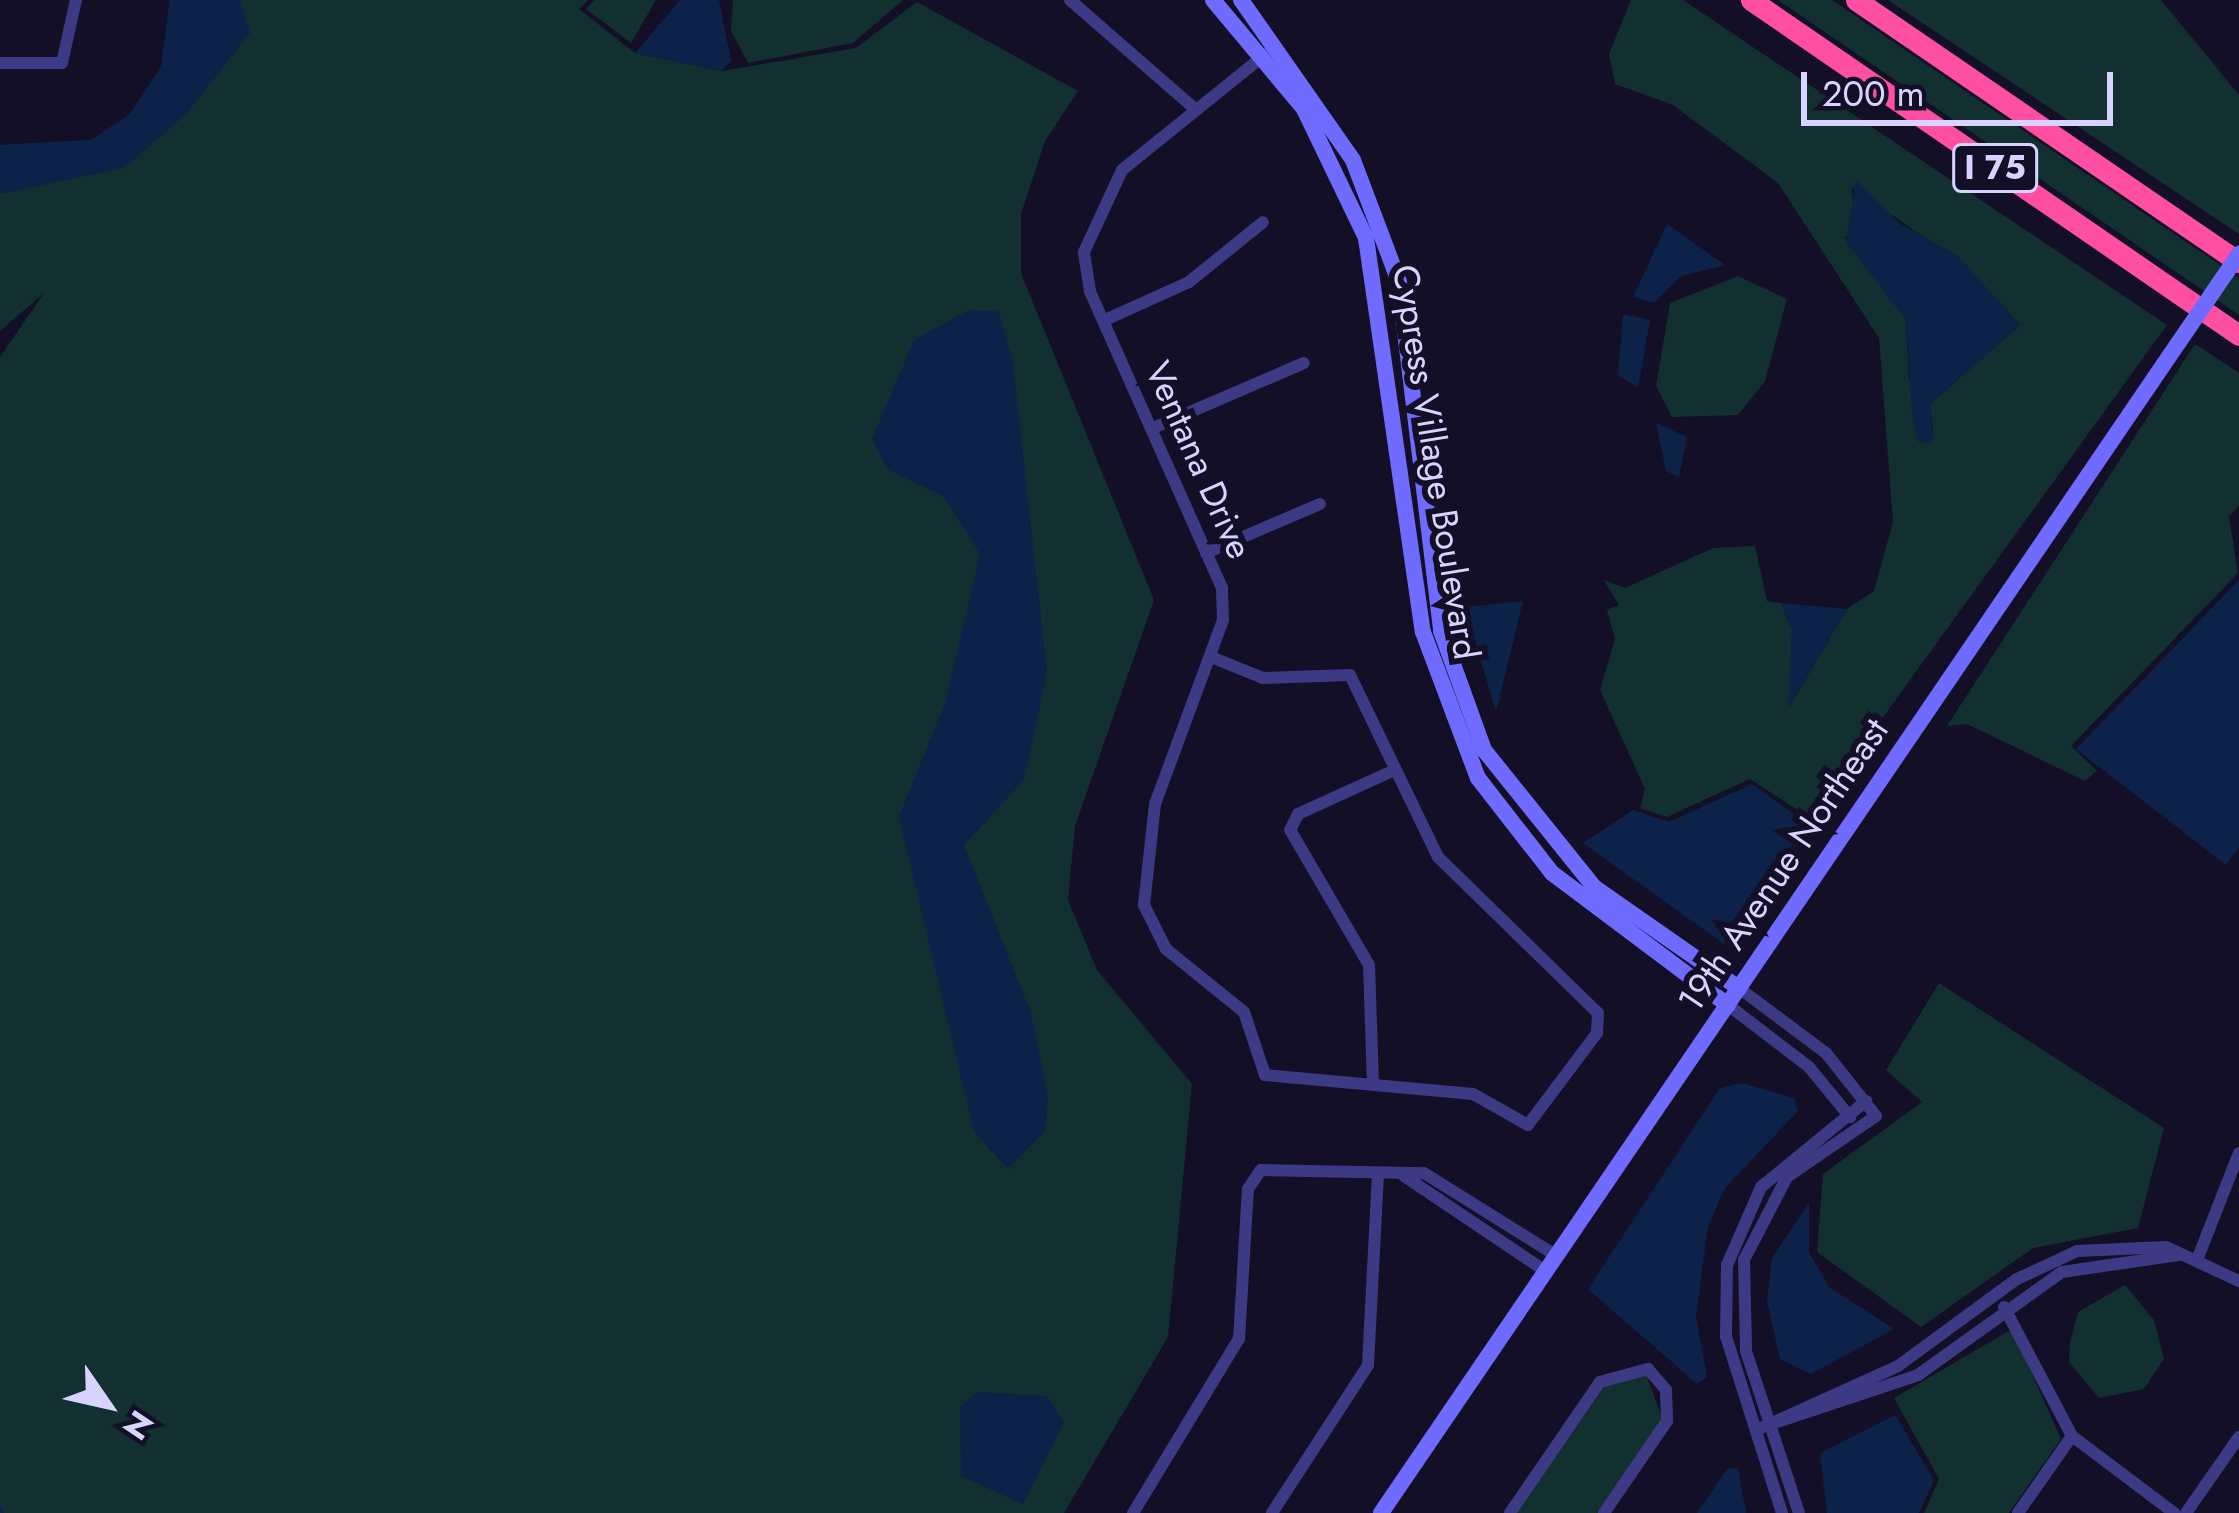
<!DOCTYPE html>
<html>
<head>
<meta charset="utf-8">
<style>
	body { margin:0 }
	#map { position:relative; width:2239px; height:1513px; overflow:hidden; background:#130f26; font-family:Jost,sans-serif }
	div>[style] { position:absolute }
	.green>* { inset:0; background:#12302f }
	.water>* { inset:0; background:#0c2248 }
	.stream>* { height:3px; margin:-1.5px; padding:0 1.5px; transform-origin:1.5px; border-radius:1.5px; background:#0c2248 }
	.street>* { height:12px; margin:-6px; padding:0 6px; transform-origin:6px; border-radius:6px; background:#3d3a85 }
	.secondary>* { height:16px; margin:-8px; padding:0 8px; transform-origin:8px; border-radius:8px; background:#6f6bff }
	.highway>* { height:21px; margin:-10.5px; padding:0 10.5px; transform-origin:10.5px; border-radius:10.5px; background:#ff4fa3 }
	.secondary-bridge>* { height:16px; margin:-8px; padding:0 8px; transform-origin:8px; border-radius:8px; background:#6f6bff }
	span { translate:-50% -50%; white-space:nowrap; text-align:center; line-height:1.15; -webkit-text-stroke:12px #130f26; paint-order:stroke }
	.shield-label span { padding:3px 9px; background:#130f26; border:3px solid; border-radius:9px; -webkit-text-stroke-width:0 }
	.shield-label { font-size:33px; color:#d9d4ff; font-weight:700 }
	.street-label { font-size:36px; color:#d9d4ff }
	.north { position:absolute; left:48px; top:1345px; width:120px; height:120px; -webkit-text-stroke:9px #130f26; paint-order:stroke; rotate:124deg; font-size:33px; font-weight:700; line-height:48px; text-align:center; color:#d9d4ff }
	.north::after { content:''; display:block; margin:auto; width:42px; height:54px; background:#d9d4ff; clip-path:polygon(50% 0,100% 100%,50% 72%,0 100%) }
	.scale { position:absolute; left:1801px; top:72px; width:312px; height:54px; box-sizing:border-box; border:6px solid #d9d4ff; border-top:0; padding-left:15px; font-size:36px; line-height:42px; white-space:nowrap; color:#d9d4ff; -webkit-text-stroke:9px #130f26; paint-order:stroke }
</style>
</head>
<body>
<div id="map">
	<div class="green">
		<i style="clip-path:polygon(170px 0,588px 0,579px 9px,635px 53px,722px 71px,856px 48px,917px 2px,1078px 91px,1045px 141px,1021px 214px,1021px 273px,1154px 600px,1075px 826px,1068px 900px,1097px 970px,1192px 1084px,1168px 1337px,1064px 1513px,0 1513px,0 357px,44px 293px,0 331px,0 145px,91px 140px,129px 115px,161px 67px)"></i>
		<i style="clip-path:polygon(595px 0,656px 0,631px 43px,586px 9px)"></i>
		<i style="clip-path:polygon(733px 0,903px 0,853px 43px,748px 63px,731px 31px)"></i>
		<i style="clip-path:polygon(evenodd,1631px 0,1683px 0,2167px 325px,1810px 818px,1750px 779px,1667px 817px,1640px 808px,1645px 789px,1600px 690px,1615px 639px,1607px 610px,1619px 605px,1604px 580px,1625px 588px,1713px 548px,1755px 546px,1767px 601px,1781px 603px,1792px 631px,1789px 707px,1847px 609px,1874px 591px,1893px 522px,1879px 338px,1778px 183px,1673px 105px,1615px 84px,1609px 54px,1631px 0,1852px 187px,1965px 266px,2020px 325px,1930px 404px,1933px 433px,1909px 380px,1906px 320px,1845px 237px,1855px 233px,1852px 187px)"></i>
		<i style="clip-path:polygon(1778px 0,1832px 0,2167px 229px,2239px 278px,2239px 315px)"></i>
		<i style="clip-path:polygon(1888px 0,2161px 0,2239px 95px,2239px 234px)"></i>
		<i style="clip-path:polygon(1738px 276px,1787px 299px,1765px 381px,1738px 415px,1672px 417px,1656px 386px,1670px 303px)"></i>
		<i style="clip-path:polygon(2195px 344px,2239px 373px,2239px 505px,2229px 517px,2238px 573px,2071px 746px,2097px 771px,2085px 781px,1967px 724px,1947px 726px)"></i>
		<i style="clip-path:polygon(1939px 983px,2164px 1128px,2138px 1228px,2033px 1248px,1921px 1327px,1817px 1252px,1823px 1174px,1922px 1102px,1886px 1070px)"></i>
		<i style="clip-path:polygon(2125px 1285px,2154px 1320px,2164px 1359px,2144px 1389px,2099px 1398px,2069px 1362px,2070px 1343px,2078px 1312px)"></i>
		<i style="clip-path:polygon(2012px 1329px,2061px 1439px,2009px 1513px,1924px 1513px,1939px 1479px,1894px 1398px)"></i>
		<i style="clip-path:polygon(1646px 1374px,1662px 1418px,1597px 1513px,1517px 1513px,1605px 1386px)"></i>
	</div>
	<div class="water">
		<i style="clip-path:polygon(170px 0,240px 0,250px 33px,187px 113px,124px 168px,0 194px,0 145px,91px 140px,129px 115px,161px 67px)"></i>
		<i style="clip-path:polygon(680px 0,719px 0,731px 61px,722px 71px,635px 53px)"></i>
		<i style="clip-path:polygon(1856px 180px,1899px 223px,1958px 256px,2020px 325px,1930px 404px,1933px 443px,1918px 442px,1912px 416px,1906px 320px,1846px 242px)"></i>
		<i style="clip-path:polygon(1667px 224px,1725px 265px,1681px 276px,1654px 303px,1633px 297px)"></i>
		<i style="clip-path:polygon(969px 310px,998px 311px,1013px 362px,1047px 672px,1024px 780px,964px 845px,1031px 1013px,1048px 1096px,1046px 1130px,1008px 1169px,974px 1132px,899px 817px,945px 703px,980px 554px,943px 496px,887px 469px,872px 439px,914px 340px)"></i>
		<i style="clip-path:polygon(1623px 314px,1650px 320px,1638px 388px,1618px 375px)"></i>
		<i style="clip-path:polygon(1656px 423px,1687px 437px,1679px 477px,1666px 471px)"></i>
		<i style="clip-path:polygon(2239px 580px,2239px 847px,2226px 865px,2076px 749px)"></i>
		<i style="clip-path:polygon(1523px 601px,1497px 709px,1495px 709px,1465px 607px)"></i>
		<i style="clip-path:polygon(1781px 603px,1847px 609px,1788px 708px,1792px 631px)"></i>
		<i style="clip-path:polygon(1752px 784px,1810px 826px,1724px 944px,1583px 843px,1633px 810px,1669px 822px)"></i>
		<i style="clip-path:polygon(1742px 1083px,1794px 1098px,1798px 1111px,1725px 1188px,1708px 1226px,1696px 1317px,1707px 1377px,1697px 1384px,1588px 1289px,1720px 1088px)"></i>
		<i style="clip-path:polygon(1809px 1203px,1809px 1252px,1829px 1287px,1894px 1329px,1811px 1374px,1780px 1359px,1767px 1301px,1772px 1258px)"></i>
		<i style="clip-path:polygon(977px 1392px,1047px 1396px,1064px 1422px,1023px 1504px,961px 1476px,960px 1407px)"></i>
		<i style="clip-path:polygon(1895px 1415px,1934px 1480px,1919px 1513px,1827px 1513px,1820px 1453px)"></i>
		<i style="clip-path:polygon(1738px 1468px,1746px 1513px,1697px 1513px,1727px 1469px)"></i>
	</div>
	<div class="stream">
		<i style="left:0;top:1507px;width:6px;rotate:72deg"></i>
	</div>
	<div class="street">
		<i style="left:1070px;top:0;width:167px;rotate:41.1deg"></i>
		<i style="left:0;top:63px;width:62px"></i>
		<i style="left:62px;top:63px;width:65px;rotate:-77.5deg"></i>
		<i style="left:1105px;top:320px;width:92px;rotate:-24.3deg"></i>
		<i style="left:1189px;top:282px;width:95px;rotate:-39deg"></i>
		<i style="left:1153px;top:428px;width:164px;rotate:-23.3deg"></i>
		<i style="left:1206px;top:553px;width:124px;rotate:-23.3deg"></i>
		<i style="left:1211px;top:657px;width:56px;rotate:22deg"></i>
		<i style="left:1263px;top:678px;width:87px;rotate:-2deg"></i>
		<i style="left:1350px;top:675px;width:202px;rotate:64.2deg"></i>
		<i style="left:1438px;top:857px;width:223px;rotate:44.3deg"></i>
		<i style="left:1598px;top:1013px;width:20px;rotate:93deg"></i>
		<i style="left:1597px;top:1033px;width:115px;rotate:126.9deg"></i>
		<i style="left:1528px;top:1125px;width:63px;rotate:-150.6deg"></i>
		<i style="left:1473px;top:1094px;width:209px;rotate:-174.8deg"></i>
		<i style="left:1265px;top:1075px;width:66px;rotate:-108.4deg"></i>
		<i style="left:1244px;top:1012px;width:100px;rotate:-141.1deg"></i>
		<i style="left:1166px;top:949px;width:49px;rotate:-116.6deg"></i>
		<i style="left:1144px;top:905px;width:102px;rotate:-83.8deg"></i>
		<i style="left:1155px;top:804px;width:196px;rotate:-69.7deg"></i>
		<i style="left:1223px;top:620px;width:32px;rotate:-92deg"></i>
		<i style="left:1222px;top:588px;width:325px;rotate:-114deg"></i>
		<i style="left:1090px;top:291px;width:39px;rotate:-99deg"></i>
		<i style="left:1084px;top:252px;width:90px;rotate:-65.1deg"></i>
		<i style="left:1122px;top:170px;width:185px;rotate:-38.9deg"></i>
		<i style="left:1739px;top:988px;width:109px;rotate:36.8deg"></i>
		<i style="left:1826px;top:1053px;width:80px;rotate:51.6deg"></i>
		<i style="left:1876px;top:1116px;width:108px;rotate:145.6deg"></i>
		<i style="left:1787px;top:1177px;width:93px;rotate:117.4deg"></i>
		<i style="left:1744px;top:1260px;width:91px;rotate:88.7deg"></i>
		<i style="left:1746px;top:1351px;width:170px;rotate:71.9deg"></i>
		<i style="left:1728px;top:1005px;width:102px;rotate:37.4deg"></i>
		<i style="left:1809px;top:1067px;width:65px;rotate:50.6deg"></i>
		<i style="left:1373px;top:1085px;width:120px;rotate:-91.9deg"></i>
		<i style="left:1369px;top:965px;width:156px;rotate:-120.3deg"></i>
		<i style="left:1290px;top:830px;width:18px;rotate:-63deg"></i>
		<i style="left:1298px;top:814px;width:101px;rotate:-24.5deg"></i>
		<i style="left:1404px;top:1176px;width:172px;rotate:33.9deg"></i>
		<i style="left:2197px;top:1260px;width:115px;rotate:-68.6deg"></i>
		<i style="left:2004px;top:1307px;width:146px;rotate:62.2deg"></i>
		<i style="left:2072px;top:1436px;width:128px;rotate:37deg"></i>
		<i style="left:1777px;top:1422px;width:149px;rotate:-18.4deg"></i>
		<i style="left:1918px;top:1375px;width:177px;rotate:-35.6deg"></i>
		<i style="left:2062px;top:1272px;width:118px;rotate:-8.3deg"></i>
		<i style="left:1761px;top:1428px;width:150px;rotate:-24.3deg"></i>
		<i style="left:1898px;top:1366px;width:147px;rotate:-36.2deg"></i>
		<i style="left:2017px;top:1279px;width:66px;rotate:-25deg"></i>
		<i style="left:2077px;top:1251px;width:89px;rotate:-2.6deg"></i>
		<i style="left:2166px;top:1247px;width:81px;rotate:25deg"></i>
		<i style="left:1133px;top:1513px;width:204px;rotate:-58.7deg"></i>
		<i style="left:1239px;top:1339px;width:150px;rotate:-86.6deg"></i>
		<i style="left:1248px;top:1189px;width:23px;rotate:-56deg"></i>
		<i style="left:1261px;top:1170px;width:163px;rotate:1.1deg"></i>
		<i style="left:1424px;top:1173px;width:157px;rotate:32deg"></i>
		<i style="left:1272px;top:1513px;width:176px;rotate:-57deg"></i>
		<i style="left:1368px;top:1365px;width:192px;rotate:-87deg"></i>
		<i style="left:1510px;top:1513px;width:159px;rotate:-55.5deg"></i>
		<i style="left:1600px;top:1382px;width:50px;rotate:-15.2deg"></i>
		<i style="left:1648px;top:1369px;width:28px;rotate:49deg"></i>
		<i style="left:1666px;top:1390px;width:31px;rotate:88deg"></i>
		<i style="left:1667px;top:1421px;width:112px;rotate:124.4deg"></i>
		<i style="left:1782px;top:1513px;width:186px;rotate:-107.6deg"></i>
		<i style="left:1726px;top:1336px;width:71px;rotate:-89.2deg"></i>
		<i style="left:1727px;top:1265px;width:85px;rotate:-66.4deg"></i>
		<i style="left:1761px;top:1187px;width:136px;rotate:-39.3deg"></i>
		<i style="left:2018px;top:1513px;width:94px;rotate:-55deg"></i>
		<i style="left:2186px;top:1513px;width:93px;rotate:-55.1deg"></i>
	</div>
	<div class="secondary">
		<i style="left:1213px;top:0;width:142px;rotate:50.1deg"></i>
		<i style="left:1304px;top:109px;width:143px;rotate:64.3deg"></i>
		<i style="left:1366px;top:238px;width:398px;rotate:81.8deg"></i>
		<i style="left:1423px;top:632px;width:156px;rotate:69.4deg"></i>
		<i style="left:1478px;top:778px;width:120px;rotate:52.1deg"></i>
		<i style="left:1552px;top:873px;width:220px;rotate:36.9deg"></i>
		<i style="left:1241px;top:0;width:195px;rotate:55deg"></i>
		<i style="left:1353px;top:160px;width:130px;rotate:69.3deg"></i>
		<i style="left:1399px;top:282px;width:352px;rotate:83.1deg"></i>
		<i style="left:1441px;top:631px;width:127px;rotate:70.1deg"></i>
		<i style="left:1484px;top:750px;width:176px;rotate:51.2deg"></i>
		<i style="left:1594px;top:887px;width:177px;rotate:34.9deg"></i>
		<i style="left:1381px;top:1513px;width:1417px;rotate:-55.73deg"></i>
	</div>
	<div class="highway">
		<i style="left:1751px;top:0;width:592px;rotate:34.47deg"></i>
		<i style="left:1856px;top:0;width:464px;rotate:34.4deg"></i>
	</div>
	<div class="secondary-bridge">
		<i style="left:2179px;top:342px;width:107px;rotate:-55.7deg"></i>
	</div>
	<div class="shield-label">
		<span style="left:1995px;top:168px">I 75</span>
	</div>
	<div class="street-label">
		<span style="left:1199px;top:460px;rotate:66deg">Ventana Drive</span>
		<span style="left:1436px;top:462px;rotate:81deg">Cypress Village Boulevard</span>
		<span style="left:1783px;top:865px;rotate:-56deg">19th Avenue Northeast</span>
	</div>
	<div class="north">N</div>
	<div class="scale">200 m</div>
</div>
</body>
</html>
